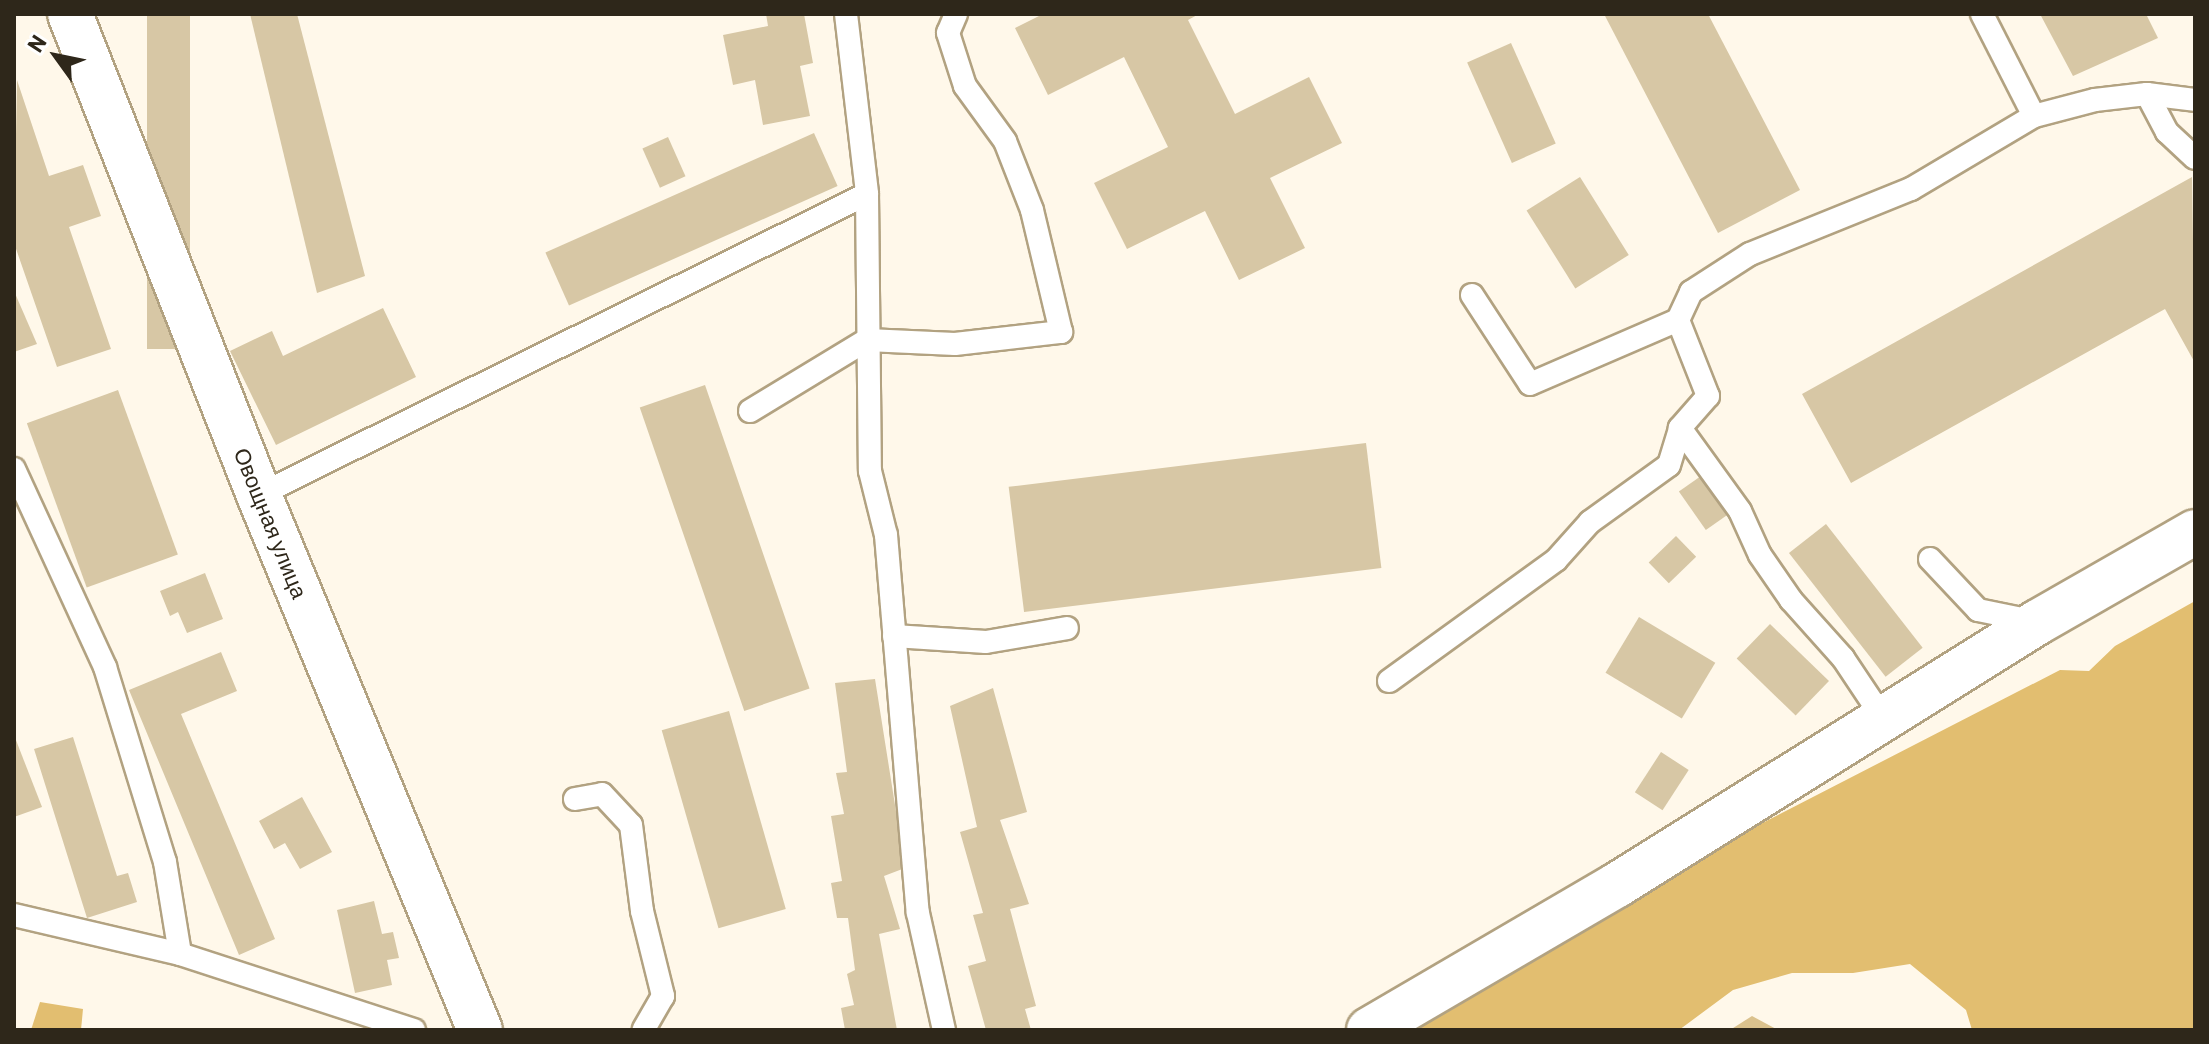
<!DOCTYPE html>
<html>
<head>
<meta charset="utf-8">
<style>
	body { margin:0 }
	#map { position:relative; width:2209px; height:1044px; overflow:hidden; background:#fff8ea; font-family:Barlow,sans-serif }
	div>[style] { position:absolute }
	.green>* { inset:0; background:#dbc28d }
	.forest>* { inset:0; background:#e2be70 }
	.building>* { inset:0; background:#d7c7a5; transform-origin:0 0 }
	.roads { filter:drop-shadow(2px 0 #b2a281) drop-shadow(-2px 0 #b2a281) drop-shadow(0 2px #b2a281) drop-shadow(0 -2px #b2a281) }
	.service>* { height:22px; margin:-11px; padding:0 11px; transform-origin:11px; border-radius:11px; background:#fff }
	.minor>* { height:44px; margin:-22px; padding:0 22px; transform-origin:22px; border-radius:22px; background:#fff }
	span { translate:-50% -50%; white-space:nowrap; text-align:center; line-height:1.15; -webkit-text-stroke:7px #fff; paint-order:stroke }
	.street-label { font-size:22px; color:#2e271a }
	.frame { position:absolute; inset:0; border:16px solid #2e271a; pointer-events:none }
	.north { position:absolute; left:16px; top:16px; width:80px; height:80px; -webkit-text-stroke:6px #fff; paint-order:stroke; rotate:303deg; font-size:22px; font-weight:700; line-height:32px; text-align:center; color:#2e271a }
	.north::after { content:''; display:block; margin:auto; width:28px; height:36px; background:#2e271a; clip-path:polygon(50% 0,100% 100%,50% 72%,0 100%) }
</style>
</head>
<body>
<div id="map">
	<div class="green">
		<i style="clip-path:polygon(1752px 1016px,1778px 1030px,1730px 1030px)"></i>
	</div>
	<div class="forest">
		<i style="clip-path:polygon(2195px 601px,2195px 1030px,1972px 1030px,1966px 1010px,1910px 964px,1853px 973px,1792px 973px,1733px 990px,1679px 1030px,1410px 1030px,1631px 904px,1737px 836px,2060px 670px,2089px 671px,2115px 646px)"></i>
		<i style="clip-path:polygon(40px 1002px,83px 1009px,81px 1030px,31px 1030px)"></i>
	</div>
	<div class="building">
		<i style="left:147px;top:14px;width:43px;height:335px"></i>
		<i style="clip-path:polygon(250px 14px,297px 14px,365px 276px,317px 293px)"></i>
		<i style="clip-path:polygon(766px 14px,804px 14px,813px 63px,800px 66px,810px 116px,763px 125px,755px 80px,733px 85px,723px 35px,768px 26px)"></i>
		<i style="clip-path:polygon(1043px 14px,1199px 14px,1188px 20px,1235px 114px,1309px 77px,1342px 143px,1270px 178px,1305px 248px,1239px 280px,1205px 211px,1127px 249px,1094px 183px,1168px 147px,1124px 57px,1048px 95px,1015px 28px)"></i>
		<i style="clip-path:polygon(1604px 14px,1708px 14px,1800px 190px,1718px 233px)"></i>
		<i style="clip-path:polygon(2040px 14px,2146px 14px,2158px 38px,2073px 76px)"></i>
		<i style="left:1511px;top:43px;width:110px;height:48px;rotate:66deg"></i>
		<i style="clip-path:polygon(17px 80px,49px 176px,83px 165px,101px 216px,69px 227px,111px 349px,57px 367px,14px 243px)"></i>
		<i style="left:814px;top:133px;width:58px;height:294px;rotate:66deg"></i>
		<i style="left:668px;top:137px;width:43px;height:28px;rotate:66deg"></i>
		<i style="left:1580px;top:177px;width:92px;height:63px;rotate:58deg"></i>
		<i style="clip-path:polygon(2192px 177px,2195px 363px,2165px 309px,1851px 483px,1802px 394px)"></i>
		<i style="clip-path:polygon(14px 291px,37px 344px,14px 352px)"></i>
		<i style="clip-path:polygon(383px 308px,416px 377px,276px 445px,230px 351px,272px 331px,283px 356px)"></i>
		<i style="left:705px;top:385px;width:321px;height:69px;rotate:71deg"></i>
		<i style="left:118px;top:390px;width:175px;height:97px;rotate:70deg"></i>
		<i style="left:1366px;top:443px;width:126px;height:360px;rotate:83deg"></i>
		<i style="left:1701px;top:476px;width:47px;height:27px;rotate:55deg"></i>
		<i style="left:1826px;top:524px;width:157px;height:47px;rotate:52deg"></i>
		<i style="left:1676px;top:536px;width:29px;height:38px;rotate:46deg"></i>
		<i style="clip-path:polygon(205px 573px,223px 619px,187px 633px,178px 612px,170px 616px,160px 591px)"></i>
		<i style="left:1639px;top:617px;width:89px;height:65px;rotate:31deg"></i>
		<i style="left:1770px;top:624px;width:82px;height:48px;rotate:44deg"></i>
		<i style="clip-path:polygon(221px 652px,237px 691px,181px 714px,275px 939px,239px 955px,129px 690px)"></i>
		<i style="clip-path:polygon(875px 679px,905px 868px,884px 876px,900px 929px,879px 934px,897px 1030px,845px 1030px,841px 1008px,854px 1005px,847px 974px,855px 970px,848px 918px,837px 918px,831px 883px,842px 881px,831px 816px,844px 814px,836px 773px,847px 772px,835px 683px)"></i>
		<i style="clip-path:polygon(993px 688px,1027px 812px,1000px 820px,1029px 904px,1010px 909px,1036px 1006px,1025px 1009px,1031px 1030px,986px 1030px,968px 966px,986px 961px,973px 915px,983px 913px,960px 832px,977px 827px,950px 706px)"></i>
		<i style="left:729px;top:711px;width:206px;height:70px;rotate:74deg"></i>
		<i style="clip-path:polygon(14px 735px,42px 807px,14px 817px)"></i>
		<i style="clip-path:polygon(73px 737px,117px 876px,128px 873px,137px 902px,87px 918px,34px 749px)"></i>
		<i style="left:1661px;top:752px;width:33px;height:48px;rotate:33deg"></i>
		<i style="clip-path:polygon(302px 797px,332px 852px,300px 869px,285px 843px,274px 849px,259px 821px)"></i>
		<i style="clip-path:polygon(374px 901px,382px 934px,393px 932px,399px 958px,387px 960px,392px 985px,355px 993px,337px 910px)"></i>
	</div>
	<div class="roads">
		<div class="service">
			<i style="left:846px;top:14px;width:181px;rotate:83.3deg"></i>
			<i style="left:867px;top:194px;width:277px;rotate:89.4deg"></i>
			<i style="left:870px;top:471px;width:66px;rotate:76deg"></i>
			<i style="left:886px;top:535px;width:379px;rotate:85.2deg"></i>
			<i style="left:918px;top:913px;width:120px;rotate:77.5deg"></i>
			<i style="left:1982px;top:14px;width:114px;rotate:63deg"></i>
			<i style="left:2147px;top:94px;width:43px;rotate:62.2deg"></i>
			<i style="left:2167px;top:132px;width:38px;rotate:43deg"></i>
			<i style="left:1472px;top:295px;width:106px;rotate:56.9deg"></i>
			<i style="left:1530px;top:384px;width:161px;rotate:-23.4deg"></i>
			<i style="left:1678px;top:320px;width:31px;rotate:-65deg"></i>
			<i style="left:1691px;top:292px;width:70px;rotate:-32.8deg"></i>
			<i style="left:1750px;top:254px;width:174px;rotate:-22deg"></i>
			<i style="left:1911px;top:189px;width:143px;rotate:-30.7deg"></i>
			<i style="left:2034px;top:116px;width:63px;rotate:-14.7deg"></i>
			<i style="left:2095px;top:100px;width:52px;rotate:-6.6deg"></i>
			<i style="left:2147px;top:94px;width:48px;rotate:7.1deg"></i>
			<i style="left:1678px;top:320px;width:82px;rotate:68.5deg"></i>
			<i style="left:1708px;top:396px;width:43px;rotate:131.2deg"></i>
			<i style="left:750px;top:411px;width:137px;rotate:-31.3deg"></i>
			<i style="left:867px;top:340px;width:88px;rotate:2.6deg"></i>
			<i style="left:955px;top:344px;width:107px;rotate:-6.5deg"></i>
			<i style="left:1061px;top:332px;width:125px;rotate:-103.4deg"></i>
			<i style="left:1032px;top:210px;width:74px;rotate:-111.4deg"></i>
			<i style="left:1005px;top:141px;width:68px;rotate:-126deg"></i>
			<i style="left:965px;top:86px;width:56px;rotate:-107.8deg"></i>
			<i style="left:948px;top:33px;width:21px;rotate:-67deg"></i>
			<i style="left:14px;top:469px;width:218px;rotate:65.3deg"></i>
			<i style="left:105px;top:667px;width:204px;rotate:72.9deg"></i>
			<i style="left:165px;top:862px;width:93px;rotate:80.7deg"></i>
			<i style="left:259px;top:495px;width:678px;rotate:-26.34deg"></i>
			<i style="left:1930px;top:559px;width:70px;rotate:46.7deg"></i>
			<i style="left:1978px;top:610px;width:60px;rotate:11.5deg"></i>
			<i style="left:894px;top:636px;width:92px;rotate:3.7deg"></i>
			<i style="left:986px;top:642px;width:82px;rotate:-9.8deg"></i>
			<i style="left:1389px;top:681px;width:206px;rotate:-35.9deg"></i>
			<i style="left:1556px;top:560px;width:51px;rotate:-48.2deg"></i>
			<i style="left:1590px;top:522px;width:97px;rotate:-35.8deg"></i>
			<i style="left:1669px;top:465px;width:39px;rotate:-73deg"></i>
			<i style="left:1680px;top:428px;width:102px;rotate:54.1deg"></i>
			<i style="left:1740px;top:511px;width:48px;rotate:65.6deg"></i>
			<i style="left:1760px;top:555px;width:55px;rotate:55.4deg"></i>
			<i style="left:1791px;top:600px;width:78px;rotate:48.1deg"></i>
			<i style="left:1843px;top:658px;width:72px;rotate:56.3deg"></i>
			<i style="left:575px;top:799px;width:27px;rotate:-10deg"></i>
			<i style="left:602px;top:794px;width:42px;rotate:46.9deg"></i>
			<i style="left:631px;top:825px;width:87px;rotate:82.7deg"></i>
			<i style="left:642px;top:911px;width:88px;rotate:76.1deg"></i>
			<i style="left:663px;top:996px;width:39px;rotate:120deg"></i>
			<i style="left:14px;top:915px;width:171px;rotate:13.2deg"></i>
			<i style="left:180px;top:954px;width:246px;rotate:18deg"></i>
		</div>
		<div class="minor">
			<i style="left:70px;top:14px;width:517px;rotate:68.55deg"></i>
			<i style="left:259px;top:495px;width:579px;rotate:67.56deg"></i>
			<i style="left:1369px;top:1030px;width:287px;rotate:-30.3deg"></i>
			<i style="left:1617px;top:885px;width:496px;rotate:-32deg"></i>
			<i style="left:2038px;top:622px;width:181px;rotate:-29.8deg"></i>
		</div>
	</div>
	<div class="street-label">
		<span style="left:271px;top:523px;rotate:68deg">Овощная улица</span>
	</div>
	<div class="frame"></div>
	<div class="north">N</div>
</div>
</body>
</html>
